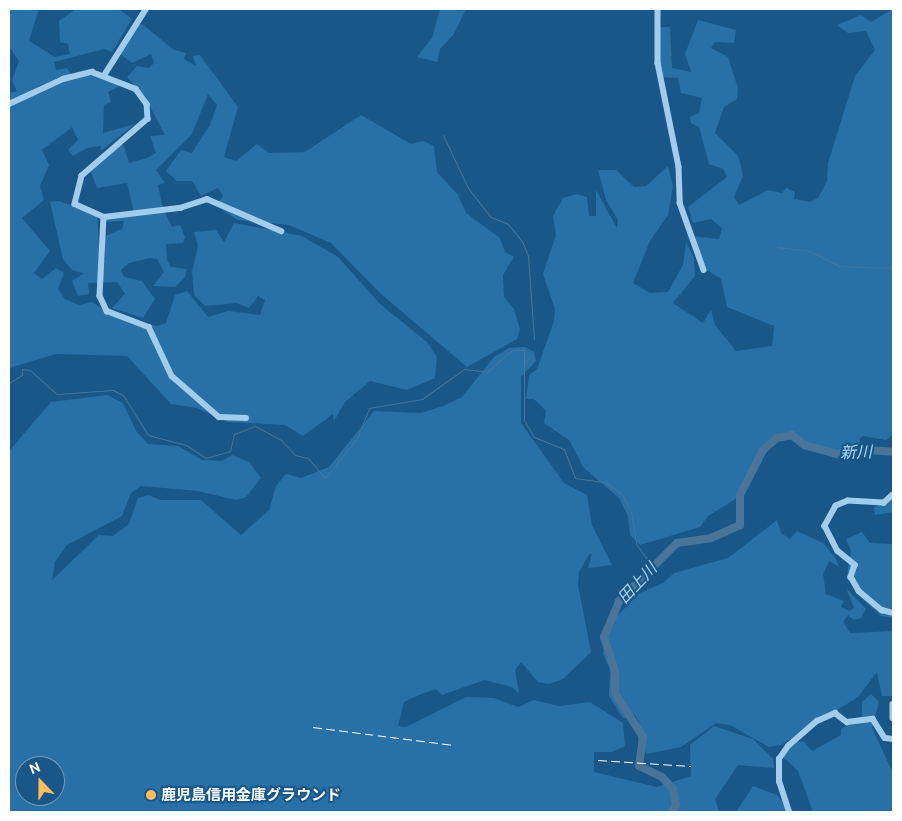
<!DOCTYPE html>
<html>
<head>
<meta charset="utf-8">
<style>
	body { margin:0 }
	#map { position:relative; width:902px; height:821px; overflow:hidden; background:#185788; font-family:Ubuntu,"Noto Sans JP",sans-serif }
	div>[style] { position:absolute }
	.green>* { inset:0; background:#2870a6 }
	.stream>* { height:1px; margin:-0.5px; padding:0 0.5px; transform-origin:0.5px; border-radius:0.5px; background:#487599 }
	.river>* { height:8px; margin:-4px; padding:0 4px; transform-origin:4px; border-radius:4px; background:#487599 }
	.minor>* { height:5.5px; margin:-2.75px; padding:0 2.75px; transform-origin:2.75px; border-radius:2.75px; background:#a1cded }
	.rail>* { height:1px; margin-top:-0.5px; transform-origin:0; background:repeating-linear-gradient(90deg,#fff 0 9px,transparent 0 13px) }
	.dots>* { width:14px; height:14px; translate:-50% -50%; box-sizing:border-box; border:2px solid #185788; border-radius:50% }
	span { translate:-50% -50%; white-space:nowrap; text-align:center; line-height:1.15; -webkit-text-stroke:4px #185788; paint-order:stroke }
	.poi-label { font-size:15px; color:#fff; font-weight:700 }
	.left { translate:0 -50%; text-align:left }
	.water-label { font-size:16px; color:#acd6f5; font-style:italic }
	.frame { position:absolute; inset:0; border:10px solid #fff; pointer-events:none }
	.north { position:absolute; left:15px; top:756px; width:50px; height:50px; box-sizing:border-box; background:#185788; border:1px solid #749ab8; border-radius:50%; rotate:338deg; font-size:14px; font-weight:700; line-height:20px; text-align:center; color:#fff }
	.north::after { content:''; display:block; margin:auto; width:18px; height:22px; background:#ffbc5d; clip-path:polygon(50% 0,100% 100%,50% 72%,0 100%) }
</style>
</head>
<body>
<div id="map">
	<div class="green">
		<i style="clip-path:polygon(9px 9px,39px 9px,29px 41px,55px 57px,70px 54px,68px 44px,60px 42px,59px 21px,76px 9px,119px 9px,132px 19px,112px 52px,104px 49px,54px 62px,56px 70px,67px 68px,72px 76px,17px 92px,12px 80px,19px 61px,9px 47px)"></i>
		<i style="clip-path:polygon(440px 9px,466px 9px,454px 34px,440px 49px,437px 62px,417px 57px,432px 38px)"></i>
		<i style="clip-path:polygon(893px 9px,893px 435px,886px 440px,863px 436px,859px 439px,864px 450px,837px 456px,804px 450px,791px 440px,772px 439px,757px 453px,749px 485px,734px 500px,708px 516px,700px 527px,640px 545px,630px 535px,628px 516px,619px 498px,584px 468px,569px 440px,544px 423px,546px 411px,534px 399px,526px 399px,529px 375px,537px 369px,554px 321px,555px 309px,543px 274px,556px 235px,553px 216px,563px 198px,577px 194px,587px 197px,589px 216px,596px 216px,596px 190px,617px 228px,618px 220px,606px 200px,598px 170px,616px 170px,634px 187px,646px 186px,668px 166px,673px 186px,668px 215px,650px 241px,633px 283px,650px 293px,668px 292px,683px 265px,686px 242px,694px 258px,695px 276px,673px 303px,703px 323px,711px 310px,715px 325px,736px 351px,772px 346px,774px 326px,727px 307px,721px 279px,702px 267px,691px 236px,719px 239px,722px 228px,711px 219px,693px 223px,688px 207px,727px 177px,723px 169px,709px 164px,699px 127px,691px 123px,690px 117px,699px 113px,702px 98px,681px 93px,678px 78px,658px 77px,656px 27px,670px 27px,672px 68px,691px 72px,685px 54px,698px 20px,736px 30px,734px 43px,715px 42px,711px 48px,728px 57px,738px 88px,737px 99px,724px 107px,715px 133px,738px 156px,741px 166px,743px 176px,734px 197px,739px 205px,768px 190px,782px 193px,786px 188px,795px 192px,794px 199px,810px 202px,818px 198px,827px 181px,828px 163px,855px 76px,875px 50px,866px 31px,848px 33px,837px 25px,861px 15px,871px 22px)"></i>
		<i style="clip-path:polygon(142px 24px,174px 50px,186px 53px,184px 59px,196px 66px,193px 56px,200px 55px,238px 107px,224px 157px,236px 161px,257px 144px,269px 153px,305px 152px,361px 115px,411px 144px,424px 141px,434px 146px,437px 172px,458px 195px,466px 213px,500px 238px,505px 252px,514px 257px,503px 275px,504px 297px,514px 309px,520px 329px,517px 339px,467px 367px,381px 294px,331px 243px,289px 225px,238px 220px,216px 206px,223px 196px,218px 188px,201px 196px,192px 181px,177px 181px,166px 171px,181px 150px,192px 153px,210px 125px,217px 105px,208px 94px,192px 134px,156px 170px,165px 183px,158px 185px,163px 209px,172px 227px,180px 225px,185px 237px,183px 243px,166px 244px,167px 260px,171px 267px,187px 269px,185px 277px,175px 287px,153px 286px,164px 272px,157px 259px,150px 258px,129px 263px,121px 270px,124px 277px,142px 281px,155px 299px,143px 318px,112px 308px,125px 294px,117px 282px,88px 283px,89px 294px,78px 296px,72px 281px,84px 273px,72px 270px,63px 259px,50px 202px,59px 201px,97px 215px,100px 259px,105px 260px,105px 236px,122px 229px,124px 221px,102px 222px,102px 215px,134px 213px,127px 183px,97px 188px,90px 169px,123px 144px,129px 163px,147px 158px,156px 153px,150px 136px,165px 135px,145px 97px,127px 77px,137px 66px,149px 68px,154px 63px,151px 54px,132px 63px,120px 54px,134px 26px)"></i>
		<i style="clip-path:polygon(94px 74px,120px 86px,108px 92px,111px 102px,104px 105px,103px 133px,135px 124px,101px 151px,100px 146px,87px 148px,73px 156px,68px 150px,78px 140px,72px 127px,42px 150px,49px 165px,40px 186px,44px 200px,22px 218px,50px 251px,34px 273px,42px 279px,56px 268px,64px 273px,58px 289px,65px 299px,79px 305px,92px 302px,109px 313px,157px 326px,166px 323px,175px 295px,187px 291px,208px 317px,228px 311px,260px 315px,265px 300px,258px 296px,249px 308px,237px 303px,205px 306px,194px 295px,192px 272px,198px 246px,194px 232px,216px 230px,224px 242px,234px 223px,302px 236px,338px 257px,380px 304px,427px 342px,437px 357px,435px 378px,407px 390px,370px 381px,345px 402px,334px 421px,333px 414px,303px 436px,285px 425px,228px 422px,197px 408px,171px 404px,127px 356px,56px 354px,9px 368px,9px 93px)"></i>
		<i style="clip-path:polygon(evenodd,525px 347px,534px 352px,536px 361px,521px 377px,521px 423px,564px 483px,587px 495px,592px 525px,612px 565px,588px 568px,592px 554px,589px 554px,579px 572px,578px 585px,591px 652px,563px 679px,549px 684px,538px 682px,521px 662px,515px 670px,519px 694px,512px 687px,484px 680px,442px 695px,436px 689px,419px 695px,404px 702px,398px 726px,406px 727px,466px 697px,494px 698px,518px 707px,534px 700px,559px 706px,590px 702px,623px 723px,625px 746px,612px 752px,594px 752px,594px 772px,657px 787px,691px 776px,690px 745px,714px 726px,753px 739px,773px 759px,774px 768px,738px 765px,715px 799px,719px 812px,9px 812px,9px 451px,51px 402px,107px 395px,123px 403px,136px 431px,148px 444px,178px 446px,202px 460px,222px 461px,232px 455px,249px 462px,261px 478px,246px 497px,236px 500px,198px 491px,141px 486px,131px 493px,122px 516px,67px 545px,55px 562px,52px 580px,99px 535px,113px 536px,129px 524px,138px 498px,149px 495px,160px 500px,201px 500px,241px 535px,269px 510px,276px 486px,286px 474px,301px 478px,329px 467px,374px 411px,421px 413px,443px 406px,462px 397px,494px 357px,509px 348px,525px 347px,25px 766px,55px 766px,55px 796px,25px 796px,25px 766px)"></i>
		<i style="clip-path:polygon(893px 499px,893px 512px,875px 515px,874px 507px)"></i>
		<i style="clip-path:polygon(777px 520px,781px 533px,790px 539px,797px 531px,823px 543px,835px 557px,839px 567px,829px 561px,823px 574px,826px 594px,844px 601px,841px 607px,849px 611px,854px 608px,846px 588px,866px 609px,861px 618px,854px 620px,848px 615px,843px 622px,850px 633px,893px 631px,893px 696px,882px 696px,877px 672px,858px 697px,781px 745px,769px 747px,730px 725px,716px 723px,681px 747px,647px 754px,638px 745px,639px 722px,635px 715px,623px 718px,609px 696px,610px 670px,603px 654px,612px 621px,640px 593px,663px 583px,674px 573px,728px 558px)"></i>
		<i style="clip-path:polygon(862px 532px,870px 543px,893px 544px,893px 618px,881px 616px,858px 595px,847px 575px,851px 551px,846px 539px)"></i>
		<i style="clip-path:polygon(871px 694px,879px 702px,872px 728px,893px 773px,893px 812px,813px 812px,798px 771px,782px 756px,791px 741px,804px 742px,812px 751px,841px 735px,841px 729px,862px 716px,862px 702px)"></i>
		<i style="clip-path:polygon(753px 786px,777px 795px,790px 812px,736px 812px)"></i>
	</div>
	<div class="stream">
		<i style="left:443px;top:135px;width:59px;rotate:64.7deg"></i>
		<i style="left:468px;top:188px;width:37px;rotate:52deg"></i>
		<i style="left:491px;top:217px;width:18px;rotate:22deg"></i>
		<i style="left:508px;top:224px;width:22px;rotate:51deg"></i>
		<i style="left:522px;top:241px;width:16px;rotate:68deg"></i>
		<i style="left:528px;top:256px;width:83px;rotate:85.9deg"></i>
		<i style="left:777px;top:247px;width:33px;rotate:7deg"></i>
		<i style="left:810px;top:251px;width:34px;rotate:27deg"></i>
		<i style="left:840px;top:266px;width:53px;rotate:2.2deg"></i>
		<i style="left:525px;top:362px;width:8px;rotate:-45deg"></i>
		<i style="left:9px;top:383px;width:15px;rotate:-32deg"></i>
		<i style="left:22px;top:375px;width:6px;rotate:-90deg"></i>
		<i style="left:22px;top:369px;width:8px;rotate:7deg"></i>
		<i style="left:30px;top:370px;width:36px;rotate:42deg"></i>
		<i style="left:57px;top:394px;width:56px;rotate:-4.1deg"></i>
		<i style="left:113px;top:390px;width:11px;rotate:27deg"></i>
		<i style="left:123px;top:395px;width:47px;rotate:58deg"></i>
		<i style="left:148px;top:435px;width:39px;rotate:15deg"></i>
		<i style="left:186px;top:445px;width:24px;rotate:33deg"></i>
		<i style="left:206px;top:458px;width:25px;rotate:-16deg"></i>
		<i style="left:230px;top:451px;width:17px;rotate:-77deg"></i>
		<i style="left:234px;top:434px;width:22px;rotate:-21deg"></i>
		<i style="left:255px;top:426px;width:30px;rotate:28deg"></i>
		<i style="left:281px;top:440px;width:21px;rotate:47deg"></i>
		<i style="left:295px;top:455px;width:13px;rotate:13deg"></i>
		<i style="left:308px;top:458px;width:26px;rotate:50deg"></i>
		<i style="left:325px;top:478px;width:51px;rotate:-51.3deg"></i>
		<i style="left:357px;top:438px;width:32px;rotate:-68deg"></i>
		<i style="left:369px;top:408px;width:54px;rotate:-9.6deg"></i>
		<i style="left:422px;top:399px;width:52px;rotate:-35.5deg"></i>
		<i style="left:464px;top:369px;width:23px;rotate:7deg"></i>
		<i style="left:487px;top:372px;width:33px;rotate:-41deg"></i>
		<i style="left:512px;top:350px;width:12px"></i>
		<i style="left:524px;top:350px;width:70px;rotate:90deg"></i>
		<i style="left:524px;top:420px;width:20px;rotate:60deg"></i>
		<i style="left:534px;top:437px;width:32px;rotate:22deg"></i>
		<i style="left:564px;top:449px;width:31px;rotate:69deg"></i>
		<i style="left:575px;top:478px;width:30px;rotate:8deg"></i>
		<i style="left:605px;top:482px;width:19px;rotate:35deg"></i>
		<i style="left:621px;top:493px;width:21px;rotate:61deg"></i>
		<i style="left:631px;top:511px;width:33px;rotate:81deg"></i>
		<i style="left:636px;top:544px;width:26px;rotate:54deg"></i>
	</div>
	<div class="river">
		<i style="left:672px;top:812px;width:8px;rotate:-60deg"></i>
		<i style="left:676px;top:805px;width:16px;rotate:-101deg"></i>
		<i style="left:673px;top:789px;width:16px;rotate:-133deg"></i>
		<i style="left:662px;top:777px;width:25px;rotate:-154deg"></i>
		<i style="left:639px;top:766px;width:29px;rotate:-82deg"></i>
		<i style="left:643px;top:737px;width:52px;rotate:-122.5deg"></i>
		<i style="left:615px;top:693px;width:22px;rotate:-90deg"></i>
		<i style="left:615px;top:671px;width:36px;rotate:-108deg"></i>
		<i style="left:604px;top:637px;width:39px;rotate:-67deg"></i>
		<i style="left:619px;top:601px;width:82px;rotate:-45deg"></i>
		<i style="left:677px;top:543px;width:34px;rotate:-8deg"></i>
		<i style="left:711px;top:538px;width:32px;rotate:-24deg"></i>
		<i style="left:740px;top:525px;width:30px;rotate:-90deg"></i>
		<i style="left:740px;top:495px;width:51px;rotate:-62.9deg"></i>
		<i style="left:763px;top:450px;width:18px;rotate:-41deg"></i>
		<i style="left:777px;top:438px;width:15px;rotate:-11deg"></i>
		<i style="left:792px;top:435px;width:16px;rotate:38deg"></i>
		<i style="left:805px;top:445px;width:33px;rotate:16deg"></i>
		<i style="left:837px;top:454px;width:18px;rotate:-16deg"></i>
		<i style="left:854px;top:449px;width:39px;rotate:4deg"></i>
	</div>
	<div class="minor">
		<i style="left:658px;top:9px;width:54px;rotate:90deg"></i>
		<i style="left:658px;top:63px;width:106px;rotate:78.6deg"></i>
		<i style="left:679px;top:167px;width:36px;rotate:88deg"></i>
		<i style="left:680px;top:203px;width:71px;rotate:70.3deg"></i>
		<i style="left:105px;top:74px;width:77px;rotate:-57.8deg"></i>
		<i style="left:9px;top:104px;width:60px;rotate:-24.8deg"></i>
		<i style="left:63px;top:79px;width:30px;rotate:-14deg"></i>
		<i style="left:92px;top:72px;width:47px;rotate:21.1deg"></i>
		<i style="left:136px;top:89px;width:19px;rotate:54deg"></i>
		<i style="left:147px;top:104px;width:15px;rotate:86deg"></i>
		<i style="left:148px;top:119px;width:87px;rotate:139.2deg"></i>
		<i style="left:82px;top:176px;width:29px;rotate:104deg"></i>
		<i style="left:75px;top:204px;width:32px;rotate:24deg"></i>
		<i style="left:104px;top:217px;width:77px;rotate:-6.8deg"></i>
		<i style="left:180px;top:208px;width:28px;rotate:-18deg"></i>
		<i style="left:207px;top:199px;width:81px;rotate:23.4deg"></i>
		<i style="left:104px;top:217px;width:79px;rotate:92.9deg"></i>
		<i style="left:100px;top:296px;width:17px;rotate:65deg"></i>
		<i style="left:107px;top:311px;width:45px;rotate:20.9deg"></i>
		<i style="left:149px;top:327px;width:54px;rotate:64.9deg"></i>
		<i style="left:172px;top:376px;width:62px;rotate:41.1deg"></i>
		<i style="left:219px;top:417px;width:27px;rotate:2deg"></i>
		<i style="left:893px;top:495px;width:12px;rotate:138deg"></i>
		<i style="left:884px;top:503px;width:36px;rotate:-177deg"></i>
		<i style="left:848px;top:501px;width:13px;rotate:157deg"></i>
		<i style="left:836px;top:506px;width:23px;rotate:119deg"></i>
		<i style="left:825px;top:526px;width:28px;rotate:63deg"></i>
		<i style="left:838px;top:551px;width:22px;rotate:39deg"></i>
		<i style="left:855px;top:565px;width:13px;rotate:108deg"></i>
		<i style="left:851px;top:577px;width:16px;rotate:60deg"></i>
		<i style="left:859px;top:591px;width:30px;rotate:40deg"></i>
		<i style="left:882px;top:610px;width:11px;rotate:15deg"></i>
		<i style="left:893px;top:704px;width:14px;rotate:90deg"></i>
		<i style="left:789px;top:812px;width:32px;rotate:-108deg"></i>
		<i style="left:779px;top:782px;width:23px;rotate:-90deg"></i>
		<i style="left:779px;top:759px;width:16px;rotate:-55deg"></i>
		<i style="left:788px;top:746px;width:38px;rotate:-41deg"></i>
		<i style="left:817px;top:721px;width:20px;rotate:-24deg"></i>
		<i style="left:835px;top:713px;width:15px;rotate:37deg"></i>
		<i style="left:847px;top:722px;width:26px;rotate:-7deg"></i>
		<i style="left:873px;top:719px;width:22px;rotate:58deg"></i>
		<i style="left:885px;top:738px;width:8px;rotate:7deg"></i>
	</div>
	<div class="rail">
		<i style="left:313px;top:727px;width:142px;rotate:7.3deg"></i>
		<i style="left:598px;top:760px;width:93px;rotate:3.7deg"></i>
	</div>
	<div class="dots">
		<i style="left:151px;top:795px;background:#ffbc5d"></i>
	</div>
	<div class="poi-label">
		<span class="left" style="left:161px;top:795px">鹿児島信用金庫グラウンド</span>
	</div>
	<div class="water-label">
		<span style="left:856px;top:452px;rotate:-2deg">新川</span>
		<span style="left:637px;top:583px;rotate:-47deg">田上川</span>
	</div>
	<div class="frame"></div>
	<div class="north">N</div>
</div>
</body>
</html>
